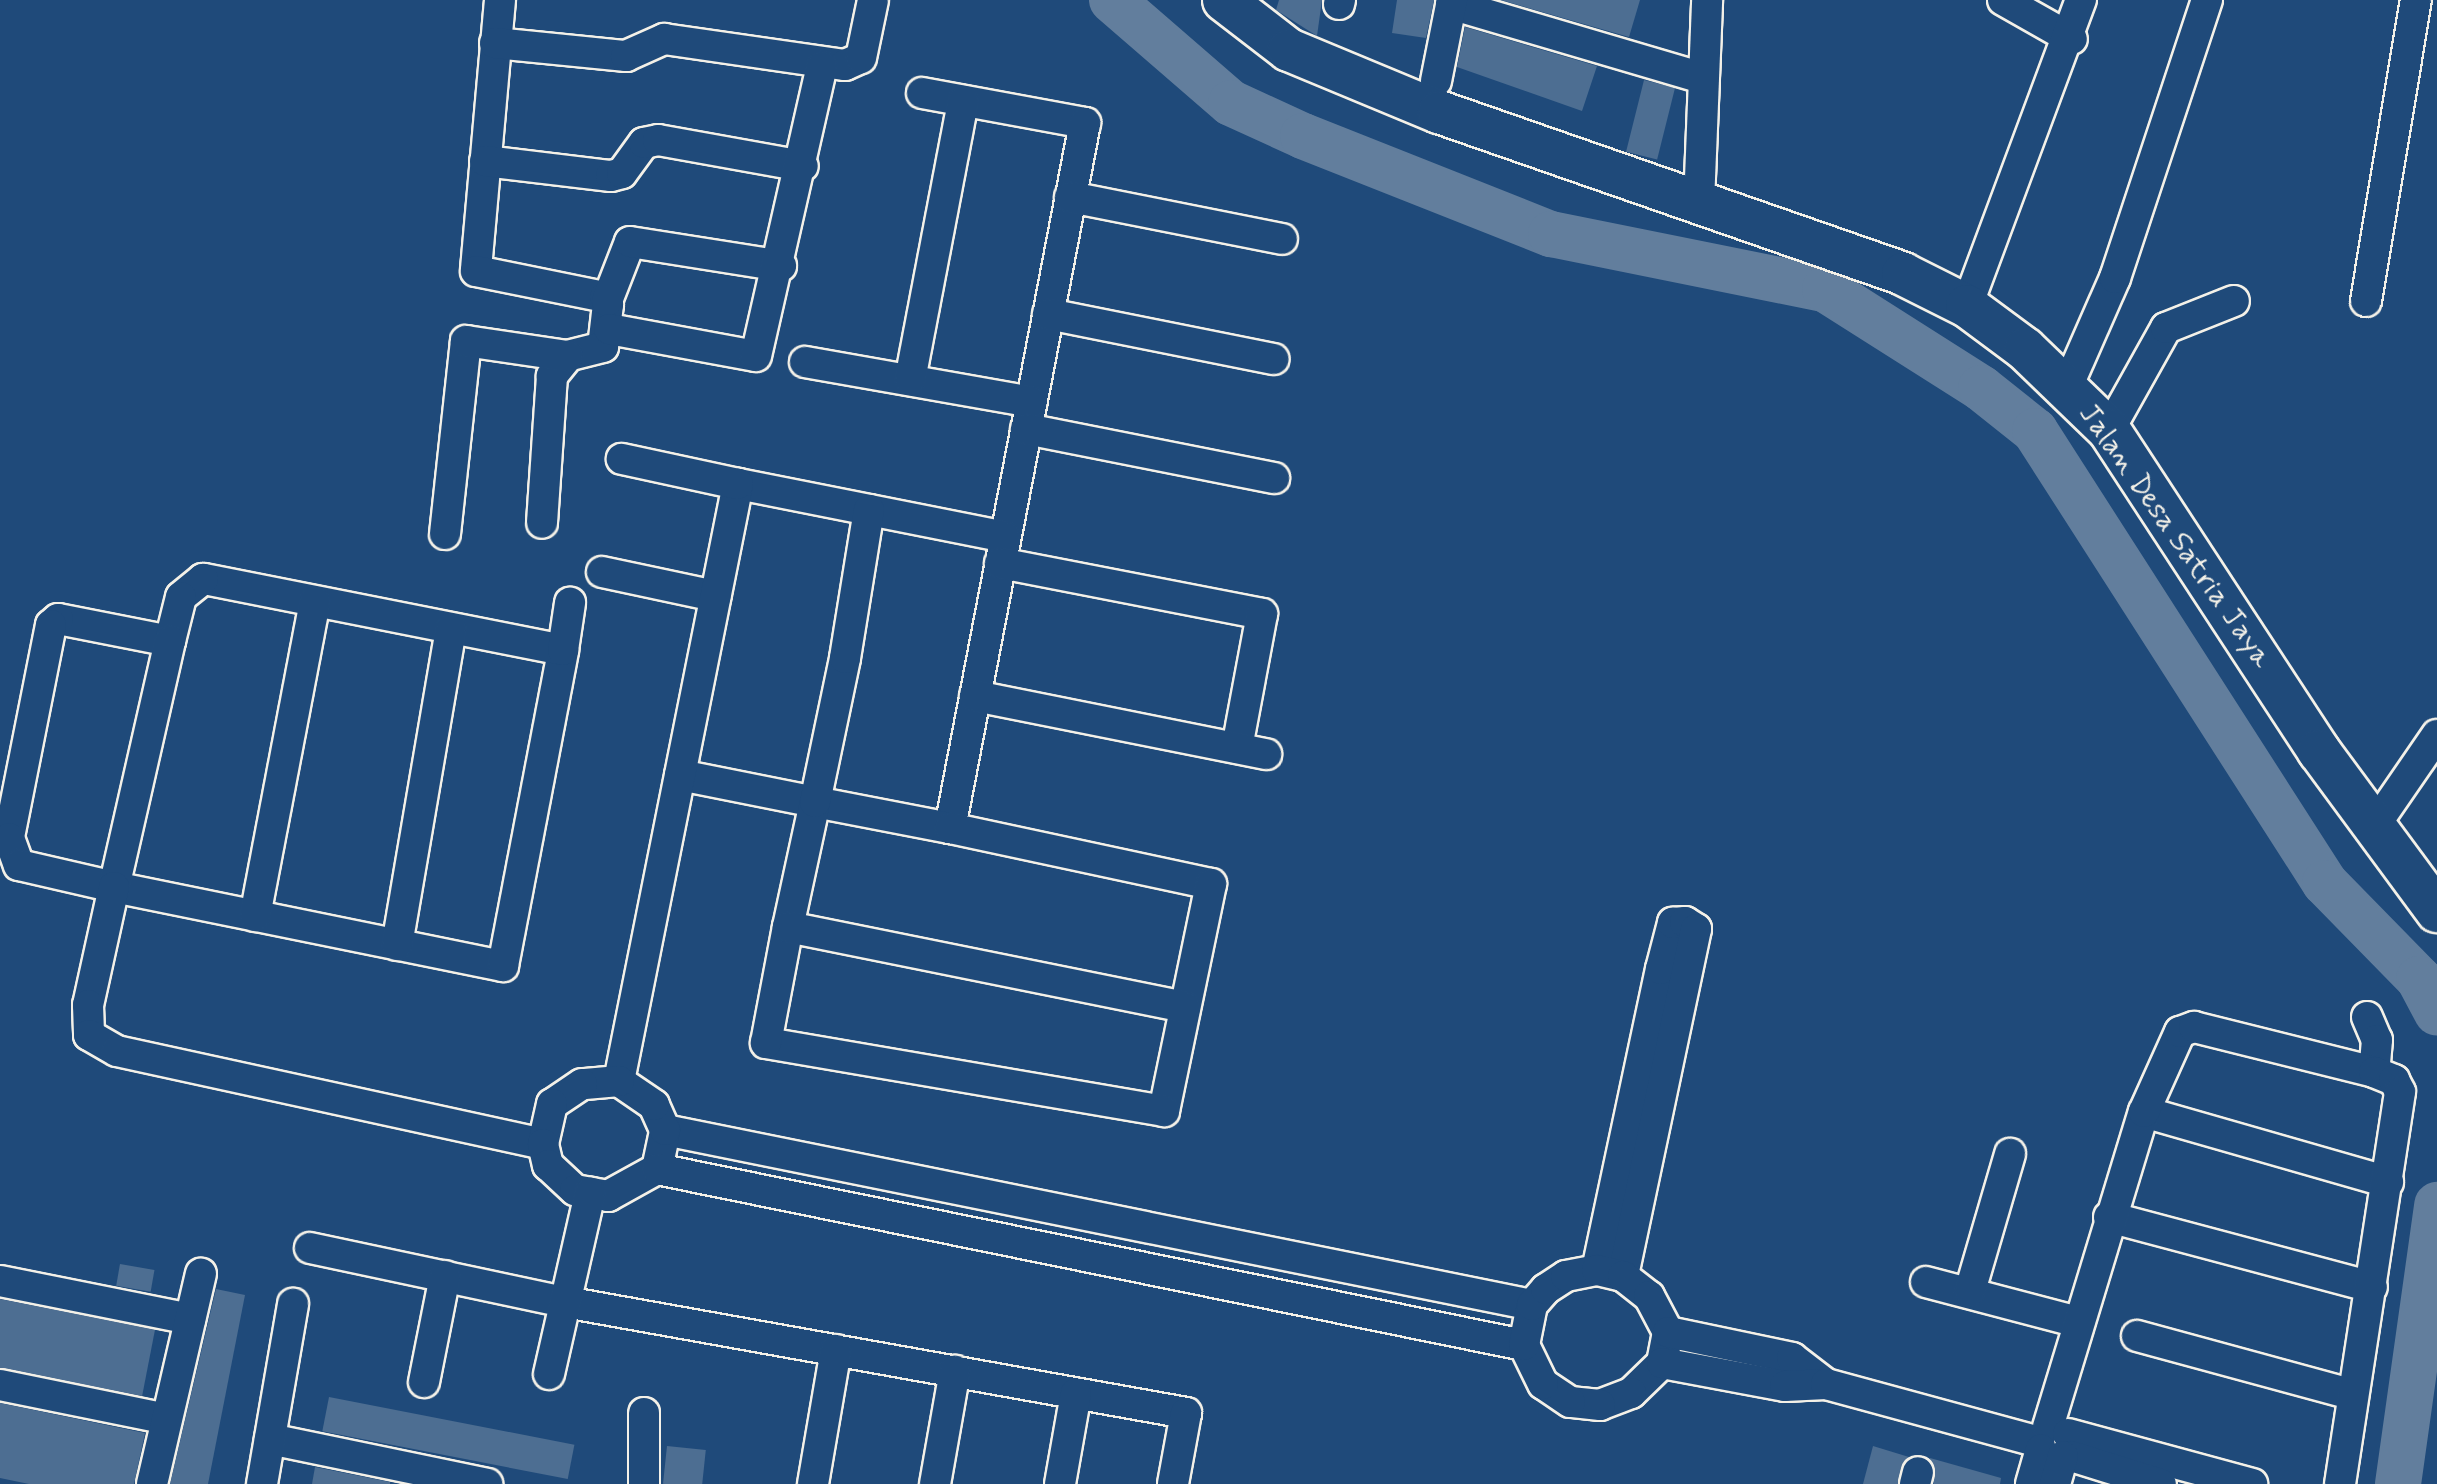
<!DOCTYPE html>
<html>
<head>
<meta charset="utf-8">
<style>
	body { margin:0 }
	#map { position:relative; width:2437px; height:1484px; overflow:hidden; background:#1f4a7a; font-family:Mynerve,sans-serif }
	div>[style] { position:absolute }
	.river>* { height:46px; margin:-23px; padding:0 23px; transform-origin:23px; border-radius:23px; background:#627e9d }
	.building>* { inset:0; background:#4d6e92; transform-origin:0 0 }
	.roads { filter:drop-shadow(2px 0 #f4f1e8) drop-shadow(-2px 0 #f4f1e8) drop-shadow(0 2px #f4f1e8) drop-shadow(0 -2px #f4f1e8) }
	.street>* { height:30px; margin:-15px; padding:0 15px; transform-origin:15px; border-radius:15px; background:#1f4a7a }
	.secondary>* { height:42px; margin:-21px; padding:0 21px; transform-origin:21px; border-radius:21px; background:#1f4a7a }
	span { translate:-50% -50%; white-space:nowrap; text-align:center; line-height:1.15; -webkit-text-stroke:6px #1f4a7a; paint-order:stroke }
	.street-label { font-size:30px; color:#f4f1e8 }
</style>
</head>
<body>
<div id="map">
	<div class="river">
		<i style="left:1112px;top:0;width:157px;rotate:40.9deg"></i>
		<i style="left:1231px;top:103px;width:79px;rotate:24.6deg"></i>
		<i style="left:1303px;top:136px;width:267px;rotate:21.6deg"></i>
		<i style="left:1551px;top:234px;width:279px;rotate:11.4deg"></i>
		<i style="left:1825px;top:289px;width:185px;rotate:32.4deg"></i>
		<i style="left:1981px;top:388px;width:69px;rotate:38.5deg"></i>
		<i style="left:2035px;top:431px;width:537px;rotate:57.32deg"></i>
		<i style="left:2325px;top:883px;width:134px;rotate:45.6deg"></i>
		<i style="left:2419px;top:979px;width:38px;rotate:62deg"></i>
		<i style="left:2398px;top:1484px;width:282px;rotate:-82deg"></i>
	</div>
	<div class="building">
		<i style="clip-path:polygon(1279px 0,1322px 0,1317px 36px,1276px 10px)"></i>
		<i style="clip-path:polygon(1397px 0,1434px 0,1426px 38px,1392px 33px)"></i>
		<i style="clip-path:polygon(1501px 0,1640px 0,1629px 37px)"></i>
		<i style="clip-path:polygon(1465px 27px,1597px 66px,1582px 111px,1457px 67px)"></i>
		<i style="left:1644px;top:80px;width:32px;height:74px;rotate:14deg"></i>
		<i style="left:120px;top:1264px;width:35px;height:22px;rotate:10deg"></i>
		<i style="clip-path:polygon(216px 1289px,245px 1295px,208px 1484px,170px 1484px)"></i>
		<i style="left:0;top:1299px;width:158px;height:68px;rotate:11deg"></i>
		<i style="left:329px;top:1397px;width:250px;height:35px;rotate:11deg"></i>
		<i style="clip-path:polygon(0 1403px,145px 1433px,134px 1484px,29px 1484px,0 1478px)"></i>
		<i style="left:667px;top:1446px;width:39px;height:38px;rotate:6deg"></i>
		<i style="clip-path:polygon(1873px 1446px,1909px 1457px,1898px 1484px,1863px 1484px)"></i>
		<i style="clip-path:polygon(1930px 1458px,2001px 1478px,2000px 1484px,1934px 1484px)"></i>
		<i style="clip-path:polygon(315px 1467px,390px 1482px,390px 1484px,312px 1484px)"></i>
	</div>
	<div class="roads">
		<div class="street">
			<i style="left:500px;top:0;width:272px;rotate:95.1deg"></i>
			<i style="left:476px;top:271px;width:132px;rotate:11.4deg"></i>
			<i style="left:605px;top:297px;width:8px;rotate:67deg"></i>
			<i style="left:608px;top:304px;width:43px;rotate:96.6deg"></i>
			<i style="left:603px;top:347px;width:36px;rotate:166deg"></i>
			<i style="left:568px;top:356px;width:26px;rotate:129deg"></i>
			<i style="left:552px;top:376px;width:147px;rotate:93.9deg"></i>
			<i style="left:2003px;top:0;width:79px;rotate:29.5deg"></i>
			<i style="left:1339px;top:4px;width:4px;rotate:-76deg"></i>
			<i style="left:1451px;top:4px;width:263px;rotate:16.4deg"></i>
			<i style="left:495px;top:43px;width:132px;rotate:5.7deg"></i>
			<i style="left:626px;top:56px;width:42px;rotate:-24.1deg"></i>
			<i style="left:664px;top:39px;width:183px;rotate:8.2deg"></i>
			<i style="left:845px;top:65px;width:17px;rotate:-24deg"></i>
			<i style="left:861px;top:58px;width:59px;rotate:-78.3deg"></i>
			<i style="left:1436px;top:81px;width:83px;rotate:-78.8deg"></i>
			<i style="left:922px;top:93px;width:166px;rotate:10.4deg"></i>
			<i style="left:1085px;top:123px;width:718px;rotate:100.84deg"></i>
			<i style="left:485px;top:161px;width:127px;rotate:6.8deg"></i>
			<i style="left:611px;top:176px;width:11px;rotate:-15deg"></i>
			<i style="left:622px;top:173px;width:37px;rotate:-54deg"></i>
			<i style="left:644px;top:143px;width:14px;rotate:-12deg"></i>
			<i style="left:658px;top:140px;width:147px;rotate:10.2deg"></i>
			<i style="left:1070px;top:197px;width:216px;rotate:11.2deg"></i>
			<i style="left:1699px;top:203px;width:203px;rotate:-87.7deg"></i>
			<i style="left:607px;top:301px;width:63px;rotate:-68.7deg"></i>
			<i style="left:630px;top:242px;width:153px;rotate:9deg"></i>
			<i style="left:2366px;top:301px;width:305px;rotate:-80.6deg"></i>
			<i style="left:1967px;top:306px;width:327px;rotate:-69.6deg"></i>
			<i style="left:1048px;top:314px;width:230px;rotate:11.3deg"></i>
			<i style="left:609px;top:329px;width:149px;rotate:10.4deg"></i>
			<i style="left:756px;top:356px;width:297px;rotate:-77.2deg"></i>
			<i style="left:805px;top:362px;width:230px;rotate:10deg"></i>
			<i style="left:910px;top:380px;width:284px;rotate:-79.2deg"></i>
			<i style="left:2068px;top:385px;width:117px;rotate:-66.3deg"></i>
			<i style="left:2115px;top:278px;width:293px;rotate:-71.7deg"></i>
			<i style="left:1026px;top:429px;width:253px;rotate:11.2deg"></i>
			<i style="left:2109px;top:430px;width:117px;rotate:-60.8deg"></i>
			<i style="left:2166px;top:328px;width:73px;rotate:-21.7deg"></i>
			<i style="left:738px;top:484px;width:272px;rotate:11.2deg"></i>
			<i style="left:445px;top:534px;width:194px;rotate:-83.8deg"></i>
			<i style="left:466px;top:341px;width:103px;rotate:8.4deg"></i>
			<i style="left:1000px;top:563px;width:267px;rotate:11deg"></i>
			<i style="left:1262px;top:614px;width:136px;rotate:100.6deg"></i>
			<i style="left:602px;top:572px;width:116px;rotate:12deg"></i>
			<i style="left:170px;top:641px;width:114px;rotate:-168.9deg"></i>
			<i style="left:58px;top:619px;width:9px;rotate:139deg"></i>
			<i style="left:51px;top:625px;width:217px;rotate:101.2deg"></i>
			<i style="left:9px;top:838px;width:29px;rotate:70deg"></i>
			<i style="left:19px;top:865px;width:98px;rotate:13deg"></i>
			<i style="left:114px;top:887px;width:397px;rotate:11.5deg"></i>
			<i style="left:503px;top:966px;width:322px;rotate:-79.2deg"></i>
			<i style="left:563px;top:650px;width:367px;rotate:-168.8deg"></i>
			<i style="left:203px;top:579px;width:28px;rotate:141deg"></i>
			<i style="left:181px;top:597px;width:45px;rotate:104deg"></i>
			<i style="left:170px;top:641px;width:252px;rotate:102.8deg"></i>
			<i style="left:114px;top:887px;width:121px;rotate:102.4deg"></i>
			<i style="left:88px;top:1005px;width:30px;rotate:88deg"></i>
			<i style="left:89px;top:1035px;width:32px;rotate:30deg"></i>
			<i style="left:117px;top:1051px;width:436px;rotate:12.3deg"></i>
			<i style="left:563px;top:650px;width:48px;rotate:-81.5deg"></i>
			<i style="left:975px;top:696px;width:297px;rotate:11.3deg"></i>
			<i style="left:680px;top:775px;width:138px;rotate:11.3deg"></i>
			<i style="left:815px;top:802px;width:137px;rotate:10.9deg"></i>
			<i style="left:950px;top:828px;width:267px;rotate:12.1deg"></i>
			<i style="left:1211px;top:884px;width:232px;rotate:101.7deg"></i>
			<i style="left:1164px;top:1111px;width:404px;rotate:-170.3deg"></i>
			<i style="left:766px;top:1043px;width:118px;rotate:-79.3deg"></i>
			<i style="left:788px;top:927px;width:128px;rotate:-77.8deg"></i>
			<i style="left:815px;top:802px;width:147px;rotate:-78.2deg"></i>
			<i style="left:845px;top:658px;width:150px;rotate:-80.8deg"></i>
			<i style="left:2373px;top:828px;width:113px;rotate:-55.5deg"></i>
			<i style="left:255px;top:916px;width:320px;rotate:-79.2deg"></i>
			<i style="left:788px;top:927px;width:405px;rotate:11.4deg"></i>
			<i style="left:397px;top:945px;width:321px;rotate:-80.3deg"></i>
			<i style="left:2367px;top:1017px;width:25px;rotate:67deg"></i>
			<i style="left:2377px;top:1040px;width:32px;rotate:95deg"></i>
			<i style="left:619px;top:1081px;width:609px;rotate:-78.73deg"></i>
			<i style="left:738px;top:484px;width:119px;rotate:-167.8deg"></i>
			<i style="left:2144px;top:1112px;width:254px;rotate:16deg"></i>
			<i style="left:665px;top:1130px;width:884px;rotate:11.41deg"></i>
			<i style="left:657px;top:1169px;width:40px;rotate:-78deg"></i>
			<i style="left:665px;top:1130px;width:27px;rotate:-114deg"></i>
			<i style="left:654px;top:1105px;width:42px;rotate:-145.6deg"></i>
			<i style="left:619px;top:1081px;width:37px;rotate:175deg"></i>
			<i style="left:582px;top:1084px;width:36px;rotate:146deg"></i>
			<i style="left:552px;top:1104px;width:41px;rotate:102.7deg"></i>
			<i style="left:543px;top:1144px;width:22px;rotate:77deg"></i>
			<i style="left:548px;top:1165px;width:37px;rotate:43deg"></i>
			<i style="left:575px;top:1190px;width:34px;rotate:10deg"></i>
			<i style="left:608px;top:1196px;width:56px;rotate:-28.9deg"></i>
			<i style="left:657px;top:1169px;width:885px;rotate:11.48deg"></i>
			<i style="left:2109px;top:1217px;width:272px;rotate:14.9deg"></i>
			<i style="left:310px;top:1248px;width:261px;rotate:12deg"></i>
			<i style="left:565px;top:1302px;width:631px;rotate:10.13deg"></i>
			<i style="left:1186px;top:1413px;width:72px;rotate:100.4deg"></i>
			<i style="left:1597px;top:1270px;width:308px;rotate:-78deg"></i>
			<i style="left:1661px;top:969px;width:48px;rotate:-75.4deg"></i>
			<i style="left:1673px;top:923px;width:12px;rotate:-5deg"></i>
			<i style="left:1685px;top:922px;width:13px;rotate:32deg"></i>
			<i style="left:1696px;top:929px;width:355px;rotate:101.9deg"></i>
			<i style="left:0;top:1281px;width:194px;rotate:11.3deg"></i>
			<i style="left:1926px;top:1282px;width:158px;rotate:14.7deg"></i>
			<i style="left:1970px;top:1291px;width:143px;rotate:-73.7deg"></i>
			<i style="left:1668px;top:1332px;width:32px;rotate:101deg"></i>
			<i style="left:1662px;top:1363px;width:43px;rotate:135.9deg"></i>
			<i style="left:1631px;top:1393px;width:33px;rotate:159deg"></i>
			<i style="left:1600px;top:1405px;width:30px;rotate:-174deg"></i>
			<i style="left:1570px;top:1402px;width:32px;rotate:-146deg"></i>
			<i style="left:1543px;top:1384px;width:43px;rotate:-116deg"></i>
			<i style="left:1524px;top:1345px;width:41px;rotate:-78.7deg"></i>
			<i style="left:1532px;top:1305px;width:21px;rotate:-49deg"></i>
			<i style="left:1546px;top:1289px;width:24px;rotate:-33deg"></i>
			<i style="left:1566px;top:1276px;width:32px;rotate:-11deg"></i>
			<i style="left:1597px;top:1270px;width:27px;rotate:13deg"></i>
			<i style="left:1623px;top:1276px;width:33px;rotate:38deg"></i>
			<i style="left:1649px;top:1296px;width:41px;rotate:62.2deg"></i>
			<i style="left:1668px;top:1332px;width:127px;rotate:11.8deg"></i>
			<i style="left:1792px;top:1358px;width:43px;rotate:37.4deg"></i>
			<i style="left:2137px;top:1336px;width:221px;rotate:15.2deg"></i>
			<i style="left:1662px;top:1363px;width:125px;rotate:10.6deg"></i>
			<i style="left:1785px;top:1386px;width:41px;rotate:-2.8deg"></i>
			<i style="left:1826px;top:1384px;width:221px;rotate:15.2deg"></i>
			<i style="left:549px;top:1374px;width:186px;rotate:-77.2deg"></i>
			<i style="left:424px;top:1382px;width:108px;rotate:-78.8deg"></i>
			<i style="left:0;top:1385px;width:170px;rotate:11.5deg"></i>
			<i style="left:644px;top:1413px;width:71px;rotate:90deg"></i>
			<i style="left:2048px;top:1427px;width:329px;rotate:-73.1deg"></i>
			<i style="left:2144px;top:1112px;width:88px;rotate:-65.8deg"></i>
			<i style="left:2180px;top:1032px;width:15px;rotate:-20deg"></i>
			<i style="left:2194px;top:1027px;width:186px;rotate:14deg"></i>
			<i style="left:2374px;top:1072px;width:22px;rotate:22deg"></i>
			<i style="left:2394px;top:1080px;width:13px;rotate:63deg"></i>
			<i style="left:2400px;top:1092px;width:397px;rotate:98.7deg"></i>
			<i style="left:2068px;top:1434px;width:191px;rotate:15.2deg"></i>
			<i style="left:270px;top:1439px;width:222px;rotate:11.7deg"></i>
			<i style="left:2071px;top:1456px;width:94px;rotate:17.3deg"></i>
			<i style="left:152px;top:1484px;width:216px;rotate:-76.9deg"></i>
			<i style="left:262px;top:1484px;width:183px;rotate:-80.2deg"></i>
			<i style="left:813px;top:1484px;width:136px;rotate:-80.3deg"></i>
			<i style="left:935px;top:1484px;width:115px;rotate:-80deg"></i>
			<i style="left:1060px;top:1484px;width:92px;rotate:-80deg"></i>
			<i style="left:1915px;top:1484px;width:12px;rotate:-76deg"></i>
			<i style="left:2031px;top:1484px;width:36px;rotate:-74deg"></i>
			<i style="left:2055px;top:1484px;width:29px;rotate:-74deg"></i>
		</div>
		<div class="secondary">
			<i style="left:1224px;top:0;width:82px;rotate:37.6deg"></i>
			<i style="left:1289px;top:50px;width:162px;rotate:22.5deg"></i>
			<i style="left:1439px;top:112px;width:491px;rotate:19.2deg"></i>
			<i style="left:1903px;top:274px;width:72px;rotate:26.6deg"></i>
			<i style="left:1967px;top:306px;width:72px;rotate:36.6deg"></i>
			<i style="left:2025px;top:349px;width:117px;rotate:44deg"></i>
			<i style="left:2109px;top:430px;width:384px;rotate:56.8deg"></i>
			<i style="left:2319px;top:751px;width:199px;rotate:53.6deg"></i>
		</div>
	</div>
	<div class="street-label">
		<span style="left:2175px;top:536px;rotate:55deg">Jalan Desa Satria Jaya</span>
	</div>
</div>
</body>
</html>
